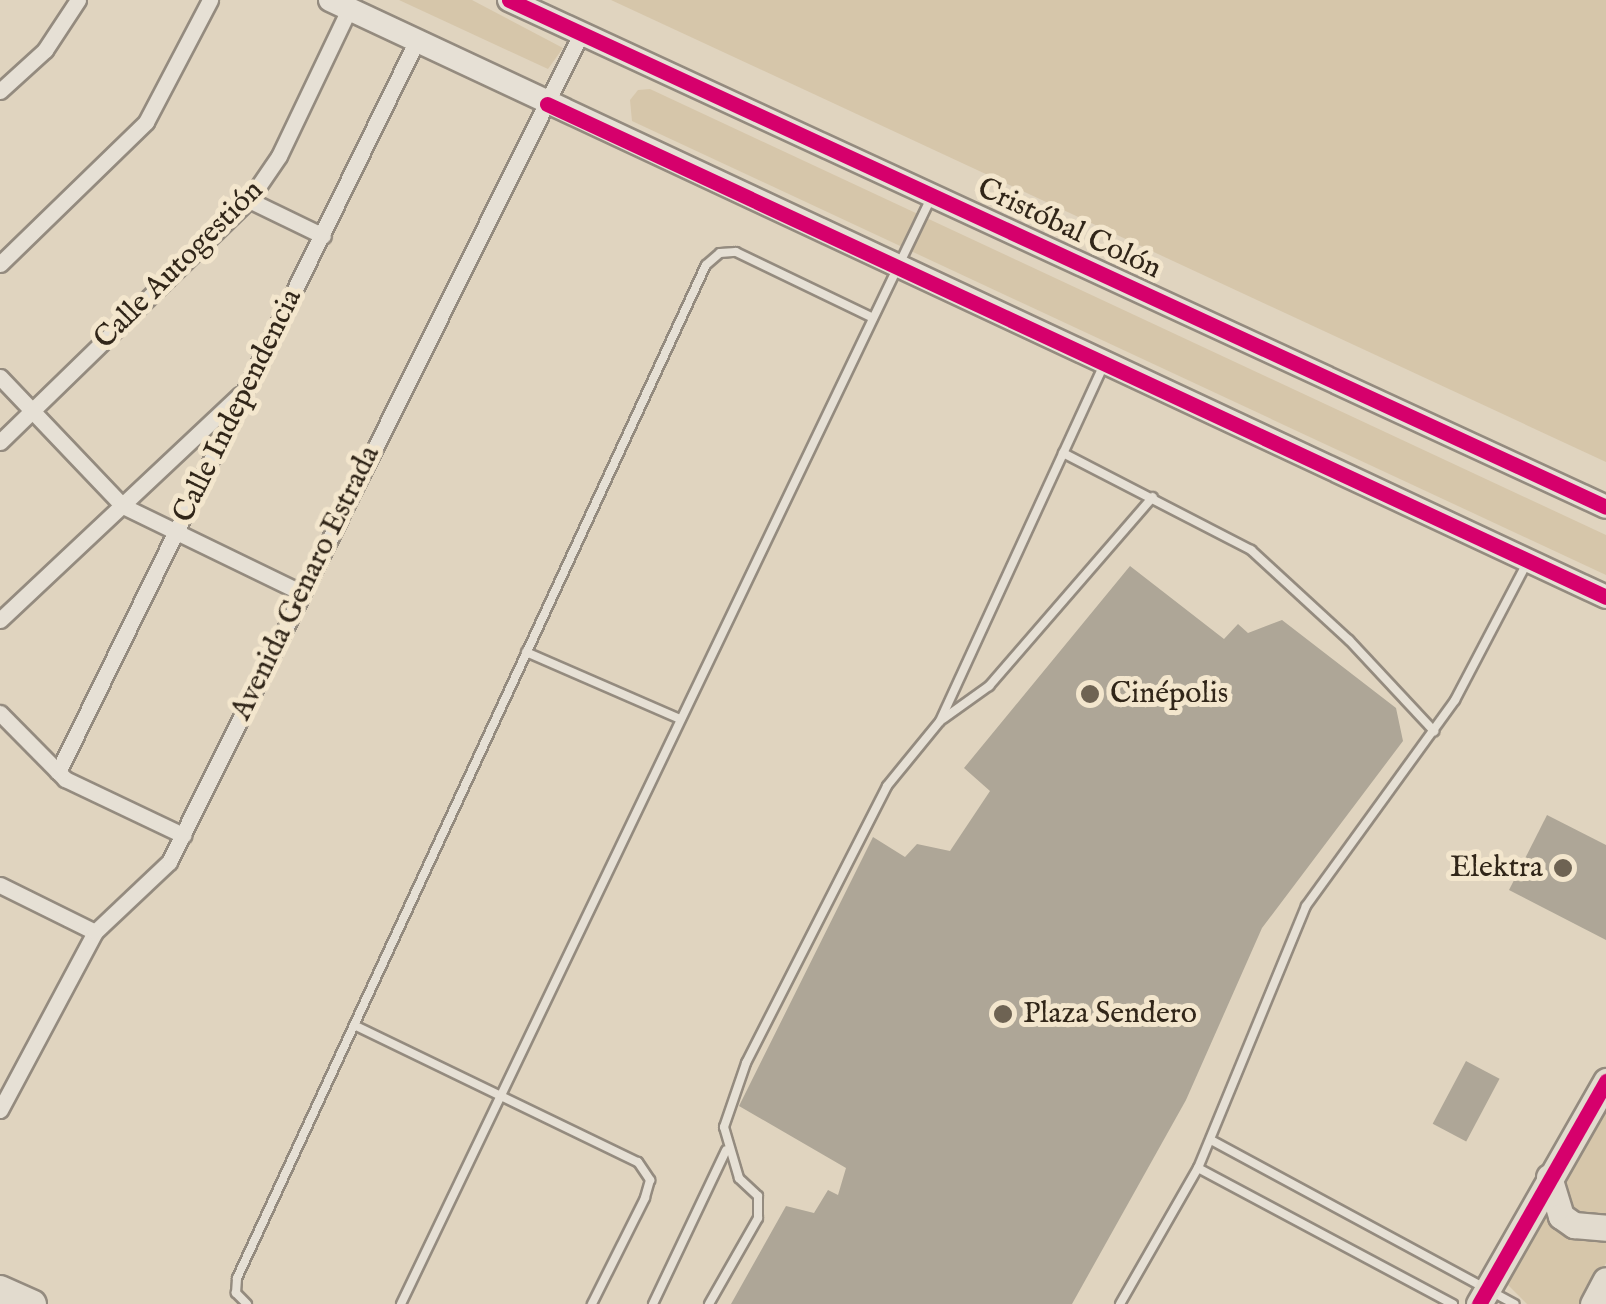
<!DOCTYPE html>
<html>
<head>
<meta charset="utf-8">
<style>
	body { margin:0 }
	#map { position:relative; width:1606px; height:1304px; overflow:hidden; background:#e0d4bf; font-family:"IM FELL English",serif }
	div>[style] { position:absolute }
	.green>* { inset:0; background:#d6c6aa }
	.building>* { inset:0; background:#aea697; transform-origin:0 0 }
	.roads { filter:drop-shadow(2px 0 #948b7f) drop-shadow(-2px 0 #948b7f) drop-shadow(0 2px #948b7f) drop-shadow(0 -2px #948b7f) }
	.lane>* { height:8px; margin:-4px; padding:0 4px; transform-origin:4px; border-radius:4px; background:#e6e0d5 }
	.street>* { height:15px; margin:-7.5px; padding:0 7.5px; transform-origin:7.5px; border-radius:7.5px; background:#e6e0d5 }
	.secondary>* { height:22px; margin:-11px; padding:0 11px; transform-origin:11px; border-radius:11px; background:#e6e0d5 }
	.primary>* { height:25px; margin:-12.5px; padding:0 12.5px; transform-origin:12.5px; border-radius:12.5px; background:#e2dbce }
	.highway>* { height:28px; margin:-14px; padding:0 14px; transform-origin:14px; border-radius:14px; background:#e2dbce }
	.cycleway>* { height:15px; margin:-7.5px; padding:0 7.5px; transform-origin:7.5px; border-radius:7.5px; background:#d6006c }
	.dots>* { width:28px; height:28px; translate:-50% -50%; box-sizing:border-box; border:5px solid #f3e6cd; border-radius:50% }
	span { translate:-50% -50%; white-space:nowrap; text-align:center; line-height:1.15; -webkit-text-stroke:10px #f3e6cd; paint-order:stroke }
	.street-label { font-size:30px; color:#312619 }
	.poi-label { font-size:30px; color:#312619 }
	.left { translate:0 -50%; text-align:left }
	.right { translate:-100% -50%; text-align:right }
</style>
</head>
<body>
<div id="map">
	<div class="green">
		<i style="clip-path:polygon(399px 0,472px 0,563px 48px,548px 69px)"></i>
		<i style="clip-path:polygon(611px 0,1606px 0,1606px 462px)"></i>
		<i style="clip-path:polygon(650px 89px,1606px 535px,1606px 575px,632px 121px,630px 100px,638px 90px)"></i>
		<i style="clip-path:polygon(1606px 1109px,1606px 1219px,1572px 1212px,1561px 1184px)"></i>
		<i style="clip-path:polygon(1546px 1206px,1606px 1239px,1606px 1263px,1586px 1304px,1527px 1304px,1505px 1282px)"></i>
	</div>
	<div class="building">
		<i style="clip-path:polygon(1130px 566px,1224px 639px,1238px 624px,1248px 633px,1282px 620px,1396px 708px,1403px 741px,1262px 928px,1186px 1100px,1072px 1304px,731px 1304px,786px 1206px,814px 1213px,828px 1190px,838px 1195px,846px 1168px,739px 1106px,873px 837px,905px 857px,917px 844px,950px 851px,990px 791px,964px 768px)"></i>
		<i style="clip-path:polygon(1547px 815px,1606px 845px,1606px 940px,1509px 890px)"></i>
		<i style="left:1466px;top:1061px;width:38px;height:71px;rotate:28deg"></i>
	</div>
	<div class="roads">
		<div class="lane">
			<i style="left:1063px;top:453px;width:212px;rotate:27.3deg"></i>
			<i style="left:1251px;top:550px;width:133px;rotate:42.6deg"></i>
			<i style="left:1349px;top:640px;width:125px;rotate:47deg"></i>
			<i style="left:526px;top:652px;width:168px;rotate:23.5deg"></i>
			<i style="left:943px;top:719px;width:57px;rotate:-35.7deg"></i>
			<i style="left:989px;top:686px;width:250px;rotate:-49.1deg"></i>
			<i style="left:354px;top:1025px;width:315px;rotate:25.8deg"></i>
			<i style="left:638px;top:1162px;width:22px;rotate:56deg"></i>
			<i style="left:650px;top:1180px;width:19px;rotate:106deg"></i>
			<i style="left:645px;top:1198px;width:119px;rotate:116.6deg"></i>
			<i style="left:1211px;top:1140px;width:345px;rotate:28.4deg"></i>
			<i style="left:1198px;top:1168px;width:289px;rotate:28.1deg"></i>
			<i style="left:247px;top:1304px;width:16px;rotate:-135deg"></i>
			<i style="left:236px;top:1293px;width:15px;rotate:-86deg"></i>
			<i style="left:237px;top:1278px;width:1116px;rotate:-65.16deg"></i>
			<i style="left:706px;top:265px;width:18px;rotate:-41deg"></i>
			<i style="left:720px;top:253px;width:16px;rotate:-4deg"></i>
			<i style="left:736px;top:252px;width:152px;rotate:25.7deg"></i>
			<i style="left:401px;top:1304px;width:1224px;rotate:-64.4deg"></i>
			<i style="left:653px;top:1304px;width:170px;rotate:-64.6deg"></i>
			<i style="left:709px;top:1304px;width:99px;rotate:-60.3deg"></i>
			<i style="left:758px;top:1218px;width:22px;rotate:-90deg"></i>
			<i style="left:758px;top:1196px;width:26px;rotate:-137deg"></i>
			<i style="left:739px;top:1178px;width:53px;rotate:-106.4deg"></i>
			<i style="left:724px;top:1127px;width:68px;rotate:-71deg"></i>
			<i style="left:746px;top:1063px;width:311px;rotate:-63deg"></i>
			<i style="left:887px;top:786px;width:84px;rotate:-50.8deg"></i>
			<i style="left:940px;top:721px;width:392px;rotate:-65.3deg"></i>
			<i style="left:1120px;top:1304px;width:157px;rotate:-60.2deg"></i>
			<i style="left:1198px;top:1168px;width:283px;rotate:-67.6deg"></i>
			<i style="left:1306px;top:906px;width:254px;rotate:-54.1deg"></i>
			<i style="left:1455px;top:700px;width:153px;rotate:-62.3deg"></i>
		</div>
		<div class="street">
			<i style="left:0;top:91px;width:61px;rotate:-42.3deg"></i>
			<i style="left:45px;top:50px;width:60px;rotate:-56.6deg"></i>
			<i style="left:249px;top:200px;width:82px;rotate:25.9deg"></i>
			<i style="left:0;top:264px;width:204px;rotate:-44.2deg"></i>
			<i style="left:146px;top:122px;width:138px;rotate:-62.3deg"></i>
			<i style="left:0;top:377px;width:178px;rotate:46.4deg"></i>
			<i style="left:123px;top:506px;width:197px;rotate:25.9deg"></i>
			<i style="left:0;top:442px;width:347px;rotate:-44.2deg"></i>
			<i style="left:249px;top:200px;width:53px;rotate:-55.7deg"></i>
			<i style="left:279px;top:156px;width:163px;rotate:-64.5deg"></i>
			<i style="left:0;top:620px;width:329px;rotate:-43.2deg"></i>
			<i style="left:0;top:713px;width:93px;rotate:45.4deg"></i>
			<i style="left:65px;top:779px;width:131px;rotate:25.4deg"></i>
			<i style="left:58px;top:772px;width:815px;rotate:-63.87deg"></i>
			<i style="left:0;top:885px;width:106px;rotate:26.3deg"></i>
			<i style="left:0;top:1110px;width:202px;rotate:-61.9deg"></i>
			<i style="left:95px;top:932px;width:102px;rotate:-43.4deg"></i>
			<i style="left:169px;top:862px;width:925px;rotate:-63.55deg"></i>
		</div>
		<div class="secondary">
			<i style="left:330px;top:0;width:1409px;rotate:25.07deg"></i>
			<i style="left:509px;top:0;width:1208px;rotate:24.8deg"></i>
		</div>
		<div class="primary">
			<i style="left:1549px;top:1177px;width:41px;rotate:72.9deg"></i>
			<i style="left:1561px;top:1216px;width:16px;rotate:35deg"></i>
			<i style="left:1574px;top:1225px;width:32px;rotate:5deg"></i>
			<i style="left:1479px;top:1304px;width:257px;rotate:-60.3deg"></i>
			<i style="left:1593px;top:1304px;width:27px;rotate:-62deg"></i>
		</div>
		<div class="highway">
			<i style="left:0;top:1290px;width:35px;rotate:24deg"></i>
		</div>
	</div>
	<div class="cycleway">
		<i style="left:509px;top:0;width:1208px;rotate:24.8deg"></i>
		<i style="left:547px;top:104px;width:1168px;rotate:24.96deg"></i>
		<i style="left:1479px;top:1304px;width:257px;rotate:-60.3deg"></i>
	</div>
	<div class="dots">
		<i style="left:1090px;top:694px;background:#6e6353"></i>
		<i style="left:1563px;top:868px;background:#6e6353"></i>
		<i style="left:1003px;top:1014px;background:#6e6353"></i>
	</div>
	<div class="street-label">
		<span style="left:1069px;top:229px;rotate:25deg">Cristóbal Colón</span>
		<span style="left:179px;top:265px;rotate:-45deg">Calle Autogestión</span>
		<span style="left:238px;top:406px;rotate:-64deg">Calle Independencia</span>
		<span style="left:306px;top:583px;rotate:-64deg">Avenida Genaro Estrada</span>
	</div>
	<div class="poi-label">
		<span class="left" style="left:1110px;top:694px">Cinépolis</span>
		<span class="right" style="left:1543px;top:868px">Elektra</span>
		<span class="left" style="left:1023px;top:1014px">Plaza Sendero</span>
	</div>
</div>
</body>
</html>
